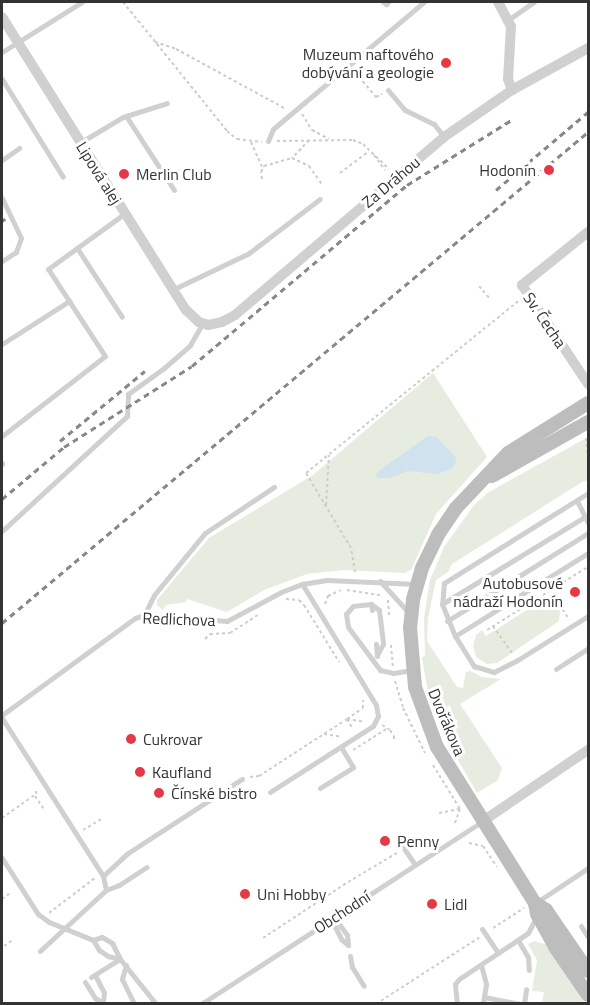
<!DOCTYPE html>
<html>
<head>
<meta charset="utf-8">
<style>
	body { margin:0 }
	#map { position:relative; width:590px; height:1005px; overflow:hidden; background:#fff; font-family:"Titillium Web",sans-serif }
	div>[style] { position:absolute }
	.green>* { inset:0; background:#e6ecdf }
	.water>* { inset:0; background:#cfe2ee }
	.path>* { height:2px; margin-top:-1px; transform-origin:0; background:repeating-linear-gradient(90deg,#cdcdcd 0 3px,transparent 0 6px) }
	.service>* { height:5px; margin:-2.5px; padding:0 2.5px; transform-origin:2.5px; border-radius:2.5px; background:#d0d0d0 }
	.minor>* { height:10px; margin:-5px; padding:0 5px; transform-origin:5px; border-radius:5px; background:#d0d0d0 }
	.secondary>* { height:14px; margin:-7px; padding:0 7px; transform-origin:7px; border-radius:7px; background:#bdbdbd }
	.rail>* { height:3px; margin-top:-1.5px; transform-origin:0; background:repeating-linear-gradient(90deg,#888 0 6px,transparent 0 10.5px) }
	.dots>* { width:16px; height:16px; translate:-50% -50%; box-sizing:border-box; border:3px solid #fff; border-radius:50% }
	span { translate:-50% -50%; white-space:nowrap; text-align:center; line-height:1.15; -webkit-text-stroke:6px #fff; paint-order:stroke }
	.poi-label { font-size:16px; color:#333 }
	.right { translate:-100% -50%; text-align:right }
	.left { translate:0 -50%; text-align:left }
	.street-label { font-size:16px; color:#333 }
	.frame { position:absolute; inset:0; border:3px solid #333; pointer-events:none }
</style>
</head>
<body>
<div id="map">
	<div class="green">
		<i style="clip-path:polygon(433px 373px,487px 457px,436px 514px,411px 570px,404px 573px,344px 570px,307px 574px,264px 590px,227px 612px,187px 599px,186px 602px,166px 605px,163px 610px,157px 605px,157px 600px,209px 538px,313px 475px)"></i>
		<i style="clip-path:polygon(588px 437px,588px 480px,582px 482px,452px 564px,448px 572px,436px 580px,428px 618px,427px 641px,457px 687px,463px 688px,466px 672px,470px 671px,482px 677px,501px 679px,460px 704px,502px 768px,498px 780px,477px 793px,440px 729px,428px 692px,422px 658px,425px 655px,424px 618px,430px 580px,444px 547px,474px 505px,489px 492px)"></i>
		<i style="clip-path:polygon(550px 595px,560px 612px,559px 621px,497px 663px,487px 664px,476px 657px,473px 646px,476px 635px,482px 630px,486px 636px)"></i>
		<i style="clip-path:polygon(534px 941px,548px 945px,585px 1003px,542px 1003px,544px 992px,532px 991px,537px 960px,528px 944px)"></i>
	</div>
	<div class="water">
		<i style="clip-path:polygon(428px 436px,437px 437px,456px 458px,456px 463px,451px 469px,438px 474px,407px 471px,390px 478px,377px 478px,376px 475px,380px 470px)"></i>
	</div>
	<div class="path">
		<i style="left:123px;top:2px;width:166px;rotate:51.1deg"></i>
		<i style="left:227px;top:131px;width:13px;rotate:39deg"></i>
		<i style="left:237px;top:139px;width:25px;rotate:7deg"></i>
		<i style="left:155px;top:42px;width:22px;rotate:18deg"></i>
		<i style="left:176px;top:49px;width:125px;rotate:28.6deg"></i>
		<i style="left:355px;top:72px;width:33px;rotate:50deg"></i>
		<i style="left:376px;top:97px;width:7px;rotate:-27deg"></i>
		<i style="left:302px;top:114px;width:19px;rotate:58deg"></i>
		<i style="left:312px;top:130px;width:19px;rotate:28deg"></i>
		<i style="left:309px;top:140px;width:25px;rotate:133deg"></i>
		<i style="left:292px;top:158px;width:19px;rotate:25deg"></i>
		<i style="left:309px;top:166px;width:24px;rotate:55deg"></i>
		<i style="left:277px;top:141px;width:76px;rotate:-0.8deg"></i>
		<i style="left:353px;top:140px;width:11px;rotate:22deg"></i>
		<i style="left:363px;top:144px;width:36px;rotate:44deg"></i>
		<i style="left:251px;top:142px;width:27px;rotate:66deg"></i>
		<i style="left:374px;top:155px;width:19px;rotate:54deg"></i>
		<i style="left:340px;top:173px;width:36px;rotate:-37deg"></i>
		<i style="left:262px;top:179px;width:7px;rotate:-98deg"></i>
		<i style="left:261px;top:172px;width:7px;rotate:-63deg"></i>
		<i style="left:264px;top:166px;width:29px;rotate:-16deg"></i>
		<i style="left:479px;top:286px;width:18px;rotate:49deg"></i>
		<i style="left:586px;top:438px;width:18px;rotate:84deg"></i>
		<i style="left:326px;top:505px;width:50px;rotate:-86.6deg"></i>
		<i style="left:355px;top:572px;width:24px;rotate:-99deg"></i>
		<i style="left:351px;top:548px;width:87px;rotate:-121deg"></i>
		<i style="left:306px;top:473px;width:277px;rotate:-39deg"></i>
		<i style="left:550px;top:589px;width:36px;rotate:58deg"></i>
		<i style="left:347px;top:590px;width:36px;rotate:9deg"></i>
		<i style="left:286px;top:599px;width:13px;rotate:4deg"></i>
		<i style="left:299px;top:600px;width:7px;rotate:45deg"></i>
		<i style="left:304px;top:605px;width:67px;rotate:58.4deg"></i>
		<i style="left:388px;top:600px;width:16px;rotate:86deg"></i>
		<i style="left:325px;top:604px;width:9px;rotate:-69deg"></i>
		<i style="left:328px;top:596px;width:14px;rotate:-25deg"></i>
		<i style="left:493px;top:626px;width:33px;rotate:55deg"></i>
		<i style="left:487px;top:630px;width:119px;rotate:-32deg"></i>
		<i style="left:205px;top:639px;width:7px;rotate:-45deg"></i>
		<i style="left:210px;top:634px;width:20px;rotate:-3deg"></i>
		<i style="left:230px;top:633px;width:33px;rotate:-33deg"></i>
		<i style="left:391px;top:645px;width:21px;rotate:85deg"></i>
		<i style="left:395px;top:681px;width:28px;rotate:73deg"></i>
		<i style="left:403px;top:708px;width:50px;rotate:63.9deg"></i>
		<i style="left:347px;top:719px;width:18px;rotate:9deg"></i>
		<i style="left:347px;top:719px;width:12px;rotate:59deg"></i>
		<i style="left:382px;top:725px;width:9px;rotate:32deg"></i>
		<i style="left:390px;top:730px;width:7px;rotate:56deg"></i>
		<i style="left:394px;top:736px;width:6px;rotate:90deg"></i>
		<i style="left:324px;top:734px;width:18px;rotate:9deg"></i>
		<i style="left:353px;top:750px;width:41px;rotate:-32.2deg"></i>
		<i style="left:433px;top:765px;width:52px;rotate:58.5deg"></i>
		<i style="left:460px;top:809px;width:15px;rotate:110deg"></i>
		<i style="left:250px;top:777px;width:9px;rotate:-6deg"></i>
		<i style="left:259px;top:776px;width:105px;rotate:-32.9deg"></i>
		<i style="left:347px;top:719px;width:19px;rotate:-35deg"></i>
		<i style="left:363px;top:708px;width:8px;rotate:-90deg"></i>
		<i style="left:35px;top:796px;width:18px;rotate:56deg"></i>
		<i style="left:439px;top:813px;width:21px;rotate:-11deg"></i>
		<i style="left:2px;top:818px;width:42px;rotate:-35.2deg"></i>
		<i style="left:36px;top:794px;width:6px;rotate:-81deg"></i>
		<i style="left:83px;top:830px;width:21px;rotate:-31deg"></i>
		<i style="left:469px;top:843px;width:14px;rotate:12deg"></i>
		<i style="left:483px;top:846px;width:25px;rotate:56deg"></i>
		<i style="left:2px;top:899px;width:9px;rotate:-36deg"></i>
		<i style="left:49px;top:913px;width:58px;rotate:-37.3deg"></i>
		<i style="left:493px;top:928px;width:37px;rotate:-33deg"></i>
		<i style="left:263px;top:938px;width:102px;rotate:-33.4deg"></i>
		<i style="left:348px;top:882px;width:57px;rotate:-30.6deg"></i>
		<i style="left:4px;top:946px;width:11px;rotate:-34deg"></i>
		<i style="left:376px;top:1004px;width:124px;rotate:-32.8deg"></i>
	</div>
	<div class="service">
		<i style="left:383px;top:2px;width:4px;rotate:34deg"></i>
		<i style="left:386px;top:4px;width:3px;rotate:-45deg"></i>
		<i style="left:508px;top:20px;width:32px;rotate:-35deg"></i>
		<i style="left:2px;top:52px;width:94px;rotate:-32deg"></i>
		<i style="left:2px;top:79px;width:115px;rotate:58.1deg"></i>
		<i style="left:388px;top:90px;width:26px;rotate:50deg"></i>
		<i style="left:405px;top:110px;width:32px;rotate:26deg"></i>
		<i style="left:434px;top:124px;width:16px;rotate:52deg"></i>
		<i style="left:126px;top:116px;width:88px;rotate:57deg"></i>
		<i style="left:268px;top:141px;width:13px;rotate:-67deg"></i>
		<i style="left:273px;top:129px;width:197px;rotate:-40.1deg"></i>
		<i style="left:81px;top:142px;width:49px;rotate:-30.8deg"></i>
		<i style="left:123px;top:117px;width:46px;rotate:-17.7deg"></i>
		<i style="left:2px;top:160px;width:21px;rotate:-35deg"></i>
		<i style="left:2px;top:198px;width:44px;rotate:64.6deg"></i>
		<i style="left:21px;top:238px;width:15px;rotate:110deg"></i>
		<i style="left:16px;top:252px;width:17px;rotate:147deg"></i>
		<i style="left:77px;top:248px;width:82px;rotate:56.9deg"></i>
		<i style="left:174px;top:289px;width:83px;rotate:-25.6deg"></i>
		<i style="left:249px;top:253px;width:89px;rotate:-37.3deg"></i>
		<i style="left:2px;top:344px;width:80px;rotate:-32.7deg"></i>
		<i style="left:2px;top:436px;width:130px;rotate:-37.8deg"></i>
		<i style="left:105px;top:356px;width:104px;rotate:-123.2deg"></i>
		<i style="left:48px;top:269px;width:94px;rotate:-35.9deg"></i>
		<i style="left:2px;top:463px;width:1px;rotate:90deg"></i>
		<i style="left:588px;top:493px;width:170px;rotate:148deg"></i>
		<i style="left:444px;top:583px;width:21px;rotate:95deg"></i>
		<i style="left:442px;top:604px;width:35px;rotate:68deg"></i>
		<i style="left:455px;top:636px;width:36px;rotate:58deg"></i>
		<i style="left:474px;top:666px;width:21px;rotate:17deg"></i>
		<i style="left:494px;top:672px;width:25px;rotate:-27deg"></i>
		<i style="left:516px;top:661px;width:85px;rotate:-32deg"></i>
		<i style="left:577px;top:501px;width:25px;rotate:63deg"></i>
		<i style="left:2px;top:531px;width:170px;rotate:-42.6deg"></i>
		<i style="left:127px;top:416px;width:22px;rotate:-87deg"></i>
		<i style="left:128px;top:394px;width:44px;rotate:-35.8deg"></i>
		<i style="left:164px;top:368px;width:35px;rotate:-41deg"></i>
		<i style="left:190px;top:345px;width:24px;rotate:-60deg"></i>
		<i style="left:380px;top:581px;width:43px;rotate:47.8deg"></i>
		<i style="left:371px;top:604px;width:10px;rotate:37deg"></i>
		<i style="left:379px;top:610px;width:34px;rotate:83deg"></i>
		<i style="left:383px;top:644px;width:13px;rotate:119deg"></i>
		<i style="left:442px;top:604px;width:169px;rotate:-31.4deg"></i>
		<i style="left:372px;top:610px;width:6px;rotate:-99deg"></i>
		<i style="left:371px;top:604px;width:18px;rotate:174deg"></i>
		<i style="left:353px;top:606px;width:11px;rotate:131deg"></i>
		<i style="left:346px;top:614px;width:13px;rotate:81deg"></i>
		<i style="left:348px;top:627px;width:54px;rotate:53.3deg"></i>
		<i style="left:380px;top:670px;width:13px;rotate:13deg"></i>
		<i style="left:393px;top:673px;width:18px;rotate:-9deg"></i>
		<i style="left:144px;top:615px;width:22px;rotate:-63deg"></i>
		<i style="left:154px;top:595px;width:80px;rotate:-50.6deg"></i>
		<i style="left:205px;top:533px;width:83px;rotate:-33.7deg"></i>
		<i style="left:447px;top:621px;width:166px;rotate:-32deg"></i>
		<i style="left:455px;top:636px;width:157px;rotate:-32deg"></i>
		<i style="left:376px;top:644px;width:12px;rotate:85deg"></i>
		<i style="left:556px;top:669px;width:38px;rotate:-33deg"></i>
		<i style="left:2px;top:715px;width:165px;rotate:-36.1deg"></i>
		<i style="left:135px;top:618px;width:9px;rotate:-18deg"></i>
		<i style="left:144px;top:615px;width:83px;rotate:4.1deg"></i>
		<i style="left:227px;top:621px;width:61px;rotate:-28.2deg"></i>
		<i style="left:281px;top:592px;width:22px;rotate:-21deg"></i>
		<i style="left:302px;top:584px;width:25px;rotate:-9deg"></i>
		<i style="left:327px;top:580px;width:89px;rotate:2.6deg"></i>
		<i style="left:2px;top:718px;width:188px;rotate:57.4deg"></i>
		<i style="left:103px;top:876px;width:14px;rotate:78deg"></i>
		<i style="left:106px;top:890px;width:90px;rotate:137.3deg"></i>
		<i style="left:320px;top:788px;width:39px;rotate:-32deg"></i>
		<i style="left:353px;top:767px;width:23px;rotate:-121deg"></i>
		<i style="left:270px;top:792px;width:122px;rotate:-32.7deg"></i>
		<i style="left:373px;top:726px;width:11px;rotate:-63deg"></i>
		<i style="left:378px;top:716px;width:11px;rotate:-100deg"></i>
		<i style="left:376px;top:705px;width:142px;rotate:-121.4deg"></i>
		<i style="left:401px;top:844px;width:25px;rotate:56deg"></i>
		<i style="left:2px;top:858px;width:67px;rotate:57.3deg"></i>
		<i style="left:38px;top:914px;width:14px;rotate:36deg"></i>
		<i style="left:49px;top:922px;width:48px;rotate:22.2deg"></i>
		<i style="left:103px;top:876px;width:34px;rotate:-43deg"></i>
		<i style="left:128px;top:853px;width:136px;rotate:-33deg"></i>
		<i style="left:106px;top:890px;width:14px;rotate:-21deg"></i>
		<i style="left:119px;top:885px;width:33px;rotate:-33deg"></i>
		<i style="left:537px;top:902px;width:61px;rotate:-33.7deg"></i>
		<i style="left:331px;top:919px;width:9px;rotate:32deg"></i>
		<i style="left:339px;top:924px;width:14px;rotate:54deg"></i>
		<i style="left:347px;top:935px;width:10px;rotate:84deg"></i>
		<i style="left:331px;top:919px;width:22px;rotate:63deg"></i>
		<i style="left:341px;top:939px;width:9px;rotate:41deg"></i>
		<i style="left:581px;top:926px;width:13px;rotate:58deg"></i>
		<i style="left:482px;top:929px;width:29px;rotate:56deg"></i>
		<i style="left:93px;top:940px;width:9px;rotate:-18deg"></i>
		<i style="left:102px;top:937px;width:12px;rotate:31deg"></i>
		<i style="left:112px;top:943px;width:18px;rotate:63deg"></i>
		<i style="left:120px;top:959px;width:58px;rotate:51.3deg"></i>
		<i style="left:93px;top:940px;width:12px;rotate:59deg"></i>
		<i style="left:99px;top:950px;width:11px;rotate:34deg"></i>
		<i style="left:108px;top:956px;width:12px;rotate:14deg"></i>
		<i style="left:518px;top:940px;width:20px;rotate:60deg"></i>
		<i style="left:528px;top:957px;width:13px;rotate:86deg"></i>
		<i style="left:350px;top:956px;width:11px;rotate:80deg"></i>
		<i style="left:352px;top:967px;width:22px;rotate:58deg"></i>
		<i style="left:126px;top:965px;width:15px;rotate:106deg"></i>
		<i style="left:122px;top:979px;width:28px;rotate:64deg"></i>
		<i style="left:481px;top:965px;width:20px;rotate:75deg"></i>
		<i style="left:486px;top:984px;width:20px;rotate:99deg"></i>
		<i style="left:95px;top:975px;width:20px;rotate:63deg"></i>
		<i style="left:104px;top:993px;width:8px;rotate:97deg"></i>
		<i style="left:91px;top:977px;width:34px;rotate:-32deg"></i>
		<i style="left:85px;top:982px;width:19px;rotate:58deg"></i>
		<i style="left:95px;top:998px;width:12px;rotate:31deg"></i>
		<i style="left:484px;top:997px;width:37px;rotate:11deg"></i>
		<i style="left:201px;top:1004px;width:336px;rotate:-33deg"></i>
		<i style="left:457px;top:1004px;width:20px;rotate:-96deg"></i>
		<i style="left:455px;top:984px;width:6px;rotate:-51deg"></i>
		<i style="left:459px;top:979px;width:83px;rotate:-33.7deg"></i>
		<i style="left:528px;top:933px;width:20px;rotate:-63deg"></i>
		<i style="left:524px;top:1004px;width:15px;rotate:-82deg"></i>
	</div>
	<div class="minor">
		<i style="left:498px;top:2px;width:27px;rotate:62deg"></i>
		<i style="left:511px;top:26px;width:53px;rotate:93.2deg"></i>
		<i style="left:508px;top:79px;width:12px;rotate:70deg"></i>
		<i style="left:2px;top:17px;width:346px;rotate:57.9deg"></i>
		<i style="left:186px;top:310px;width:18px;rotate:43deg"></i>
		<i style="left:199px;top:322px;width:9px;rotate:18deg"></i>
		<i style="left:208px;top:325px;width:14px;rotate:-12deg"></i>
		<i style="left:222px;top:322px;width:15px;rotate:-28deg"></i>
		<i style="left:235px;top:315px;width:275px;rotate:-40.4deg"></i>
		<i style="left:444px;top:137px;width:83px;rotate:-34.7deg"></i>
		<i style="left:512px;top:90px;width:87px;rotate:-28.9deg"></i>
		<i style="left:588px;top:232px;width:85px;rotate:141.2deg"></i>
		<i style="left:522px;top:285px;width:119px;rotate:56.3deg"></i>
		<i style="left:483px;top:821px;width:127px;rotate:-34.1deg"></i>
	</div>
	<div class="secondary">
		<i style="left:588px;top:403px;width:94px;rotate:148deg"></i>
		<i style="left:508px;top:453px;width:76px;rotate:133.4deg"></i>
		<i style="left:456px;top:508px;width:32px;rotate:124deg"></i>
		<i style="left:438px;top:535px;width:37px;rotate:116deg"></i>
		<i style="left:422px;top:568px;width:33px;rotate:106deg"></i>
		<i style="left:413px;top:600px;width:27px;rotate:96deg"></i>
		<i style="left:410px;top:627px;width:60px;rotate:85.2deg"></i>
		<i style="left:415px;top:687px;width:64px;rotate:69.9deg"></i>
		<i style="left:437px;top:747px;width:184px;rotate:57.9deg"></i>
		<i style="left:535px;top:903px;width:11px;rotate:80deg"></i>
		<i style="left:537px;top:914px;width:38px;rotate:61deg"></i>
		<i style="left:555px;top:947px;width:58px;rotate:55.5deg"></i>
		<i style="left:492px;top:476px;width:110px;rotate:-29.4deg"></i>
		<i style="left:535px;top:903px;width:13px;rotate:32deg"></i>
		<i style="left:546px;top:910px;width:74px;rotate:55.5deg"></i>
	</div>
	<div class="rail">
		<i style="left:496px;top:190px;width:121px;rotate:-40.3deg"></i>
		<i style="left:2px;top:221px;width:4px;rotate:-34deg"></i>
		<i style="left:60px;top:441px;width:110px;rotate:-39.5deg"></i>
		<i style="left:2px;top:499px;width:81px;rotate:-40deg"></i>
		<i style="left:64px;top:447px;width:151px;rotate:-32.3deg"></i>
		<i style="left:192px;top:366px;width:281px;rotate:-40.1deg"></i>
		<i style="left:407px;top:185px;width:125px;rotate:-31.9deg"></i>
		<i style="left:2px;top:623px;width:765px;rotate:-39.96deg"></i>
	</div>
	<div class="dots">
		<i style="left:446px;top:63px;background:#e63946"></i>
		<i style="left:549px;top:170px;background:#e63946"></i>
		<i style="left:124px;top:174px;background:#e63946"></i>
		<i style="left:575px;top:592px;background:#e63946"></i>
		<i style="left:131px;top:739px;background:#e63946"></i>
		<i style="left:140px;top:772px;background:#e63946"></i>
		<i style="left:159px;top:793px;background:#e63946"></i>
		<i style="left:385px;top:841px;background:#e63946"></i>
		<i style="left:245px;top:894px;background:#e63946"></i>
		<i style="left:432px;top:904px;background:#e63946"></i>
	</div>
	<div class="poi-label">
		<span class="right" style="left:434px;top:63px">Muzeum naftového<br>dobývání a geologie</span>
		<span class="right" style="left:536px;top:170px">Hodonín</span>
		<span class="left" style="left:136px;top:174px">Merlin Club</span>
		<span class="right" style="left:563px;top:592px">Autobusové<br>nádraží Hodonín</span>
		<span class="left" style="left:143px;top:739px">Cukrovar</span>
		<span class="left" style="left:152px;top:772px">Kaufland</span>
		<span class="left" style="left:171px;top:793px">Čínské bistro</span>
		<span class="left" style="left:397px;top:841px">Penny</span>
		<span class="left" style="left:257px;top:894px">Uni Hobby</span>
		<span class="left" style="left:444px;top:904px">Lidl</span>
	</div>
	<div class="street-label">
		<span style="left:99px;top:173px;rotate:58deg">Lipová alej</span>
		<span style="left:391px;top:182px;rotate:-40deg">Za Dráhou</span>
		<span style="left:545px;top:320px;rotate:56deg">Sv. Čecha</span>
		<span style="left:179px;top:619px;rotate:2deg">Redlichova</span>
		<span style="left:447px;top:722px;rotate:67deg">Dvořákova</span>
		<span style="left:342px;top:912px;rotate:-33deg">Obchodní</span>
	</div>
	<div class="frame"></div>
</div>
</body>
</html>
